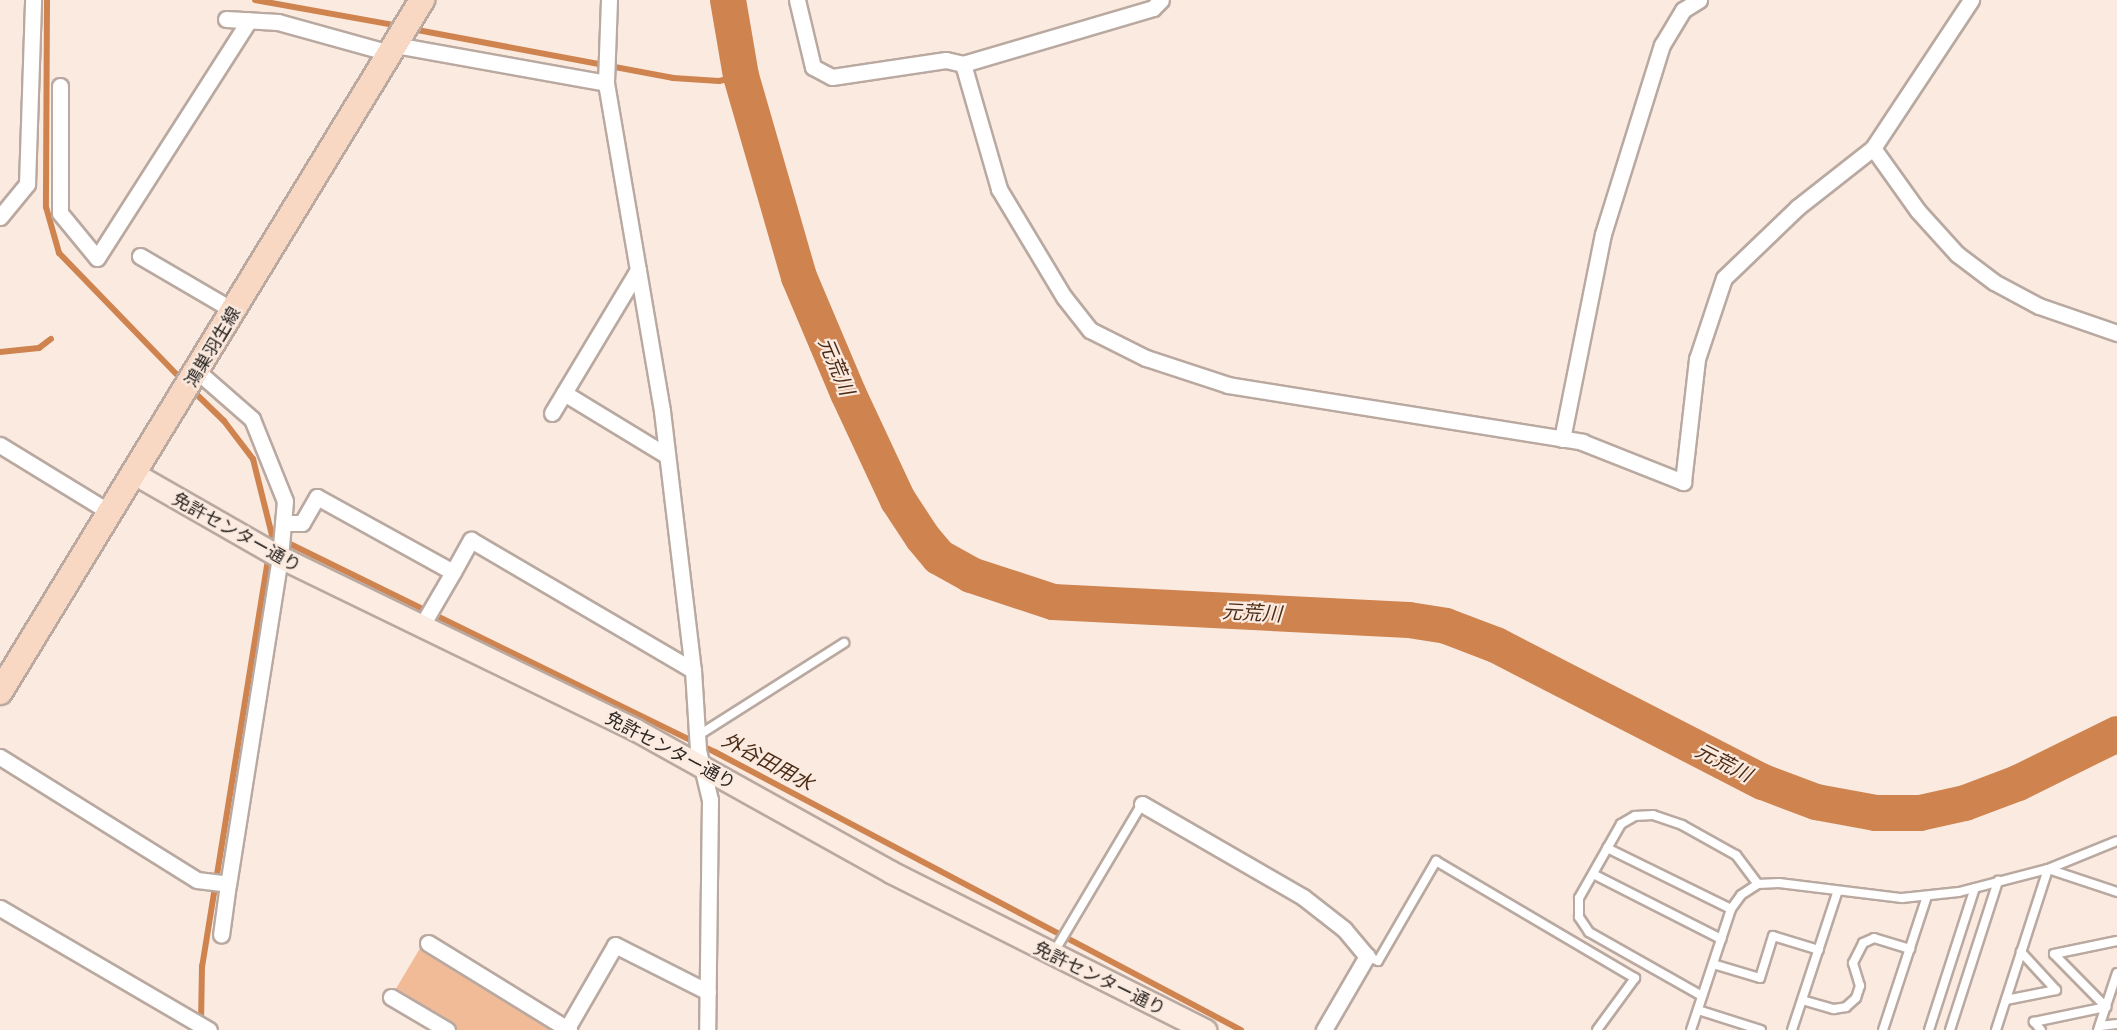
<!DOCTYPE html>
<html>
<head>
<meta charset="utf-8">
<style>
	body { margin:0 }
	#map { position:relative; width:2117px; height:1030px; overflow:hidden; background:#faeae0; font-family:"PT Serif","Noto Sans JP",serif }
	div>[style] { position:absolute }
	.green>* { inset:0; background:#f2bb98 }
	.stream>* { height:6px; margin:-3px; padding:0 3px; transform-origin:3px; border-radius:3px; background:#cf8450 }
	.river>* { height:36px; margin:-18px; padding:0 18px; transform-origin:18px; border-radius:18px; background:#cf8450 }
	.roads { filter:drop-shadow(2px 0 #b9a9a0) drop-shadow(-2px 0 #b9a9a0) drop-shadow(0 2px #b9a9a0) drop-shadow(0 -2px #b9a9a0) }
	.lane>* { height:8px; margin:-4px; padding:0 4px; transform-origin:4px; border-radius:4px; background:#fff }
	.street>* { height:15px; margin:-7.5px; padding:0 7.5px; transform-origin:7.5px; border-radius:7.5px; background:#fff }
	.secondary>* { height:21px; margin:-10.5px; padding:0 10.5px; transform-origin:10.5px; border-radius:10.5px; background:#fcece1 }
	.primary>* { height:24px; margin:-12px; padding:0 12px; transform-origin:12px; border-radius:12px; background:#f9d8c3 }
	span { translate:-50% -50%; white-space:nowrap; text-align:center; line-height:1.15; -webkit-text-stroke:4.5px #faeae0; paint-order:stroke }
	.street-label { font-size:18px; color:#2c2622 }
	.water-label { font-size:20px; color:#4c2c16; font-style:italic }
</style>
</head>
<body>
<div id="map">
	<div class="green">
		<i style="clip-path:polygon(425px 940px,566px 1030px,447px 1030px,391px 997px)"></i>
	</div>
	<div class="stream">
		<i style="left:47px;top:0;width:207px;rotate:90.3deg"></i>
		<i style="left:46px;top:207px;width:48px;rotate:74.2deg"></i>
		<i style="left:59px;top:253px;width:180px;rotate:45.9deg"></i>
		<i style="left:255px;top:0;width:146px;rotate:10.2deg"></i>
		<i style="left:412px;top:29px;width:266px;rotate:10.6deg"></i>
		<i style="left:673px;top:78px;width:46px;rotate:3.7deg"></i>
		<i style="left:719px;top:81px;width:23px;rotate:-13deg"></i>
		<i style="left:0;top:352px;width:39px;rotate:-6deg"></i>
		<i style="left:39px;top:348px;width:15px;rotate:-37deg"></i>
		<i style="left:191px;top:389px;width:46px;rotate:44.1deg"></i>
		<i style="left:224px;top:421px;width:48px;rotate:52.7deg"></i>
		<i style="left:253px;top:459px;width:78px;rotate:76deg"></i>
		<i style="left:272px;top:535px;width:437px;rotate:99.2deg"></i>
		<i style="left:202px;top:966px;width:59px;rotate:91deg"></i>
		<i style="left:284px;top:541px;width:480px;rotate:26.1deg"></i>
		<i style="left:715px;top:752px;width:595px;rotate:27.86deg"></i>
	</div>
	<div class="river">
		<i style="left:728px;top:0;width:77px;rotate:80.3deg"></i>
		<i style="left:741px;top:76px;width:209px;rotate:73.9deg"></i>
		<i style="left:799px;top:277px;width:126px;rotate:67.1deg"></i>
		<i style="left:848px;top:393px;width:118px;rotate:65deg"></i>
		<i style="left:898px;top:500px;width:45px;rotate:56.7deg"></i>
		<i style="left:923px;top:538px;width:25px;rotate:50deg"></i>
		<i style="left:939px;top:557px;width:37px;rotate:29deg"></i>
		<i style="left:971px;top:575px;width:86px;rotate:18.2deg"></i>
		<i style="left:1053px;top:602px;width:356px;rotate:2.9deg"></i>
		<i style="left:1409px;top:620px;width:37px;rotate:9deg"></i>
		<i style="left:1446px;top:626px;width:53px;rotate:20.8deg"></i>
		<i style="left:1496px;top:645px;width:300px;rotate:27.2deg"></i>
		<i style="left:1763px;top:782px;width:57px;rotate:20.7deg"></i>
		<i style="left:1816px;top:802px;width:61px;rotate:10.4deg"></i>
		<i style="left:1876px;top:813px;width:44px"></i>
		<i style="left:1920px;top:813px;width:46px;rotate:-12.5deg"></i>
		<i style="left:1965px;top:803px;width:57px;rotate:-20.7deg"></i>
		<i style="left:2018px;top:783px;width:110px;rotate:-26.3deg"></i>
	</div>
	<div class="roads">
		<div class="lane">
			<i style="left:699px;top:735px;width:172px;rotate:-32.4deg"></i>
			<i style="left:1607px;top:848px;width:138px;rotate:26.2deg"></i>
			<i style="left:1593px;top:874px;width:144px;rotate:26.9deg"></i>
			<i style="left:1054px;top:952px;width:172px;rotate:-59.3deg"></i>
			<i style="left:1367px;top:956px;width:12px;rotate:24deg"></i>
			<i style="left:1378px;top:961px;width:116px;rotate:-59.9deg"></i>
			<i style="left:1436px;top:861px;width:231px;rotate:30.5deg"></i>
			<i style="left:1635px;top:978px;width:64px;rotate:126.2deg"></i>
			<i style="left:1713px;top:964px;width:49px;rotate:16.6deg"></i>
			<i style="left:1760px;top:978px;width:44px;rotate:-72.8deg"></i>
			<i style="left:1773px;top:936px;width:48px;rotate:16.9deg"></i>
			<i style="left:1702px;top:996px;width:130px;rotate:-150.5deg"></i>
			<i style="left:1589px;top:932px;width:18px;rotate:-124deg"></i>
			<i style="left:1579px;top:917px;width:19px;rotate:-90deg"></i>
			<i style="left:1579px;top:898px;width:85px;rotate:-60.4deg"></i>
			<i style="left:1621px;top:824px;width:16px;rotate:-30deg"></i>
			<i style="left:1635px;top:816px;width:18px;rotate:-3deg"></i>
			<i style="left:1653px;top:815px;width:31px;rotate:19deg"></i>
			<i style="left:1682px;top:825px;width:62px;rotate:29.1deg"></i>
			<i style="left:1736px;top:855px;width:36px;rotate:53deg"></i>
			<i style="left:1802px;top:1000px;width:33px;rotate:16deg"></i>
			<i style="left:1834px;top:1009px;width:12px;rotate:-9deg"></i>
			<i style="left:1846px;top:1007px;width:13px;rotate:-42deg"></i>
			<i style="left:1856px;top:998px;width:13px;rotate:-72deg"></i>
			<i style="left:1860px;top:986px;width:24px;rotate:-107deg"></i>
			<i style="left:1853px;top:963px;width:22px;rotate:-63deg"></i>
			<i style="left:1863px;top:943px;width:12px;rotate:-24deg"></i>
			<i style="left:1874px;top:938px;width:38px;rotate:17deg"></i>
			<i style="left:2006px;top:1000px;width:51px;rotate:-11.3deg"></i>
			<i style="left:2056px;top:990px;width:52px;rotate:-132.6deg"></i>
			<i style="left:2106px;top:1007px;width:74px;rotate:-134.5deg"></i>
			<i style="left:2054px;top:954px;width:64px;rotate:-11.7deg"></i>
			<i style="left:1698px;top:1010px;width:66px;rotate:17.6deg"></i>
			<i style="left:2100px;top:1026px;width:17px;rotate:-7deg"></i>
			<i style="left:1691px;top:1030px;width:127px;rotate:-71.7deg"></i>
			<i style="left:1731px;top:909px;width:17px;rotate:-54deg"></i>
			<i style="left:1741px;top:895px;width:20px;rotate:-33deg"></i>
			<i style="left:1758px;top:884px;width:21px;rotate:-3deg"></i>
			<i style="left:1779px;top:883px;width:124px;rotate:7deg"></i>
			<i style="left:1902px;top:898px;width:57px;rotate:-6deg"></i>
			<i style="left:1959px;top:892px;width:92px;rotate:-14.5deg"></i>
			<i style="left:2048px;top:869px;width:74px;rotate:-22.1deg"></i>
			<i style="left:1792px;top:1030px;width:144px;rotate:-71.8deg"></i>
			<i style="left:1883px;top:1030px;width:141px;rotate:-71.8deg"></i>
			<i style="left:1929px;top:1030px;width:149px;rotate:-72.1deg"></i>
			<i style="left:1950px;top:1030px;width:157px;rotate:-72.1deg"></i>
			<i style="left:1996px;top:1030px;width:169px;rotate:-72.1deg"></i>
			<i style="left:2048px;top:869px;width:73px;rotate:18.4deg"></i>
			<i style="left:2041px;top:1030px;width:11px;rotate:-131deg"></i>
			<i style="left:2034px;top:1022px;width:74px;rotate:-11.8deg"></i>
			<i style="left:2098px;top:1030px;width:60px;rotate:-71.6deg"></i>
		</div>
		<div class="street">
			<i style="left:609px;top:0;width:83px;rotate:92.1deg"></i>
			<i style="left:606px;top:83px;width:333px;rotate:80.3deg"></i>
			<i style="left:662px;top:411px;width:261px;rotate:83.2deg"></i>
			<i style="left:693px;top:670px;width:80px;rotate:86.4deg"></i>
			<i style="left:698px;top:750px;width:51px;rotate:76.5deg"></i>
			<i style="left:710px;top:800px;width:230px;rotate:90.7deg"></i>
			<i style="left:797px;top:0;width:69px;rotate:76.6deg"></i>
			<i style="left:813px;top:67px;width:21px;rotate:28deg"></i>
			<i style="left:832px;top:77px;width:115px;rotate:-8.5deg"></i>
			<i style="left:946px;top:60px;width:17px;rotate:13deg"></i>
			<i style="left:963px;top:64px;width:198px;rotate:-16.4deg"></i>
			<i style="left:1153px;top:8px;width:11px;rotate:-45deg"></i>
			<i style="left:226px;top:19px;width:52px;rotate:3.3deg"></i>
			<i style="left:278px;top:22px;width:116px;rotate:15.5deg"></i>
			<i style="left:395px;top:45px;width:214px;rotate:10.2deg"></i>
			<i style="left:963px;top:64px;width:130px;rotate:73.9deg"></i>
			<i style="left:999px;top:189px;width:126px;rotate:59deg"></i>
			<i style="left:1064px;top:297px;width:42px;rotate:51.8deg"></i>
			<i style="left:1090px;top:330px;width:63px;rotate:26.6deg"></i>
			<i style="left:1146px;top:358px;width:86px;rotate:18.2deg"></i>
			<i style="left:1228px;top:385px;width:359px;rotate:9.1deg"></i>
			<i style="left:1582px;top:442px;width:109px;rotate:21.6deg"></i>
			<i style="left:1683px;top:482px;width:124px;rotate:-83.5deg"></i>
			<i style="left:1697px;top:359px;width:85px;rotate:-71.6deg"></i>
			<i style="left:1724px;top:278px;width:103px;rotate:-43.8deg"></i>
			<i style="left:1798px;top:207px;width:95px;rotate:-38.2deg"></i>
			<i style="left:1873px;top:148px;width:178px;rotate:-56.5deg"></i>
			<i style="left:60px;top:86px;width:127px;rotate:90deg"></i>
			<i style="left:60px;top:213px;width:58px;rotate:50.6deg"></i>
			<i style="left:97px;top:258px;width:282px;rotate:-57.4deg"></i>
			<i style="left:1873px;top:148px;width:77px;rotate:54.5deg"></i>
			<i style="left:1918px;top:211px;width:58px;rotate:47.8deg"></i>
			<i style="left:1957px;top:254px;width:46px;rotate:37.1deg"></i>
			<i style="left:1994px;top:282px;width:51px;rotate:28.1deg"></i>
			<i style="left:2039px;top:306px;width:83px;rotate:19.1deg"></i>
			<i style="left:0;top:217px;width:43px;rotate:-50.7deg"></i>
			<i style="left:27px;top:184px;width:184px;rotate:-88.1deg"></i>
			<i style="left:140px;top:256px;width:109px;rotate:30.3deg"></i>
			<i style="left:197px;top:371px;width:73px;rotate:41.1deg"></i>
			<i style="left:252px;top:419px;width:88px;rotate:68.1deg"></i>
			<i style="left:285px;top:501px;width:56px;rotate:95.1deg"></i>
			<i style="left:280px;top:557px;width:331px;rotate:99deg"></i>
			<i style="left:564px;top:393px;width:119px;rotate:31.3deg"></i>
			<i style="left:552px;top:413px;width:167px;rotate:-59deg"></i>
			<i style="left:1562px;top:439px;width:209px;rotate:-78.7deg"></i>
			<i style="left:1603px;top:234px;width:198px;rotate:-72.7deg"></i>
			<i style="left:1662px;top:45px;width:41px;rotate:-59deg"></i>
			<i style="left:1683px;top:10px;width:19px;rotate:-32deg"></i>
			<i style="left:0;top:445px;width:130px;rotate:31.5deg"></i>
			<i style="left:283px;top:523px;width:19px"></i>
			<i style="left:302px;top:523px;width:30px;rotate:-60deg"></i>
			<i style="left:317px;top:497px;width:155px;rotate:28.9deg"></i>
			<i style="left:453px;top:572px;width:37px;rotate:-61deg"></i>
			<i style="left:471px;top:540px;width:257px;rotate:30.4deg"></i>
			<i style="left:421px;top:627px;width:64px;rotate:-59.8deg"></i>
			<i style="left:0;top:757px;width:232px;rotate:32deg"></i>
			<i style="left:197px;top:880px;width:31px;rotate:7deg"></i>
			<i style="left:228px;top:884px;width:51px;rotate:97.8deg"></i>
			<i style="left:1142px;top:804px;width:186px;rotate:30deg"></i>
			<i style="left:1303px;top:897px;width:52px;rotate:38deg"></i>
			<i style="left:1344px;top:929px;width:35px;rotate:50deg"></i>
			<i style="left:1367px;top:956px;width:86px;rotate:120.2deg"></i>
			<i style="left:0;top:908px;width:242px;rotate:30.3deg"></i>
			<i style="left:428px;top:943px;width:166px;rotate:31.7deg"></i>
			<i style="left:391px;top:997px;width:65px;rotate:30.5deg"></i>
			<i style="left:566px;top:1030px;width:98px;rotate:-60deg"></i>
			<i style="left:615px;top:945px;width:104px;rotate:26.8deg"></i>
		</div>
		<div class="secondary">
			<i style="left:135px;top:474px;width:167px;rotate:29.8deg"></i>
			<i style="left:280px;top:557px;width:396px;rotate:25.9deg"></i>
			<i style="left:636px;top:730px;width:292px;rotate:29.1deg"></i>
			<i style="left:891px;top:872px;width:352px;rotate:26.7deg"></i>
		</div>
		<div class="primary">
			<i style="left:0;top:692px;width:811px;rotate:-58.62deg"></i>
		</div>
	</div>
	<div class="street-label">
		<span style="left:212px;top:347px;rotate:-59deg">鴻巣羽生線</span>
		<span style="left:237px;top:532px;rotate:29deg">免許センター通り</span>
		<span style="left:671px;top:750px;rotate:28deg">免許センター通り</span>
		<span style="left:1100px;top:978px;rotate:26deg">免許センター通り</span>
	</div>
	<div class="water-label">
		<span style="left:837px;top:366px;rotate:67deg">元荒川</span>
		<span style="left:1252px;top:612px;rotate:3deg">元荒川</span>
		<span style="left:768px;top:761px;rotate:28deg">外谷田用水</span>
		<span style="left:1724px;top:762px;rotate:27deg">元荒川</span>
	</div>
</div>
</body>
</html>
